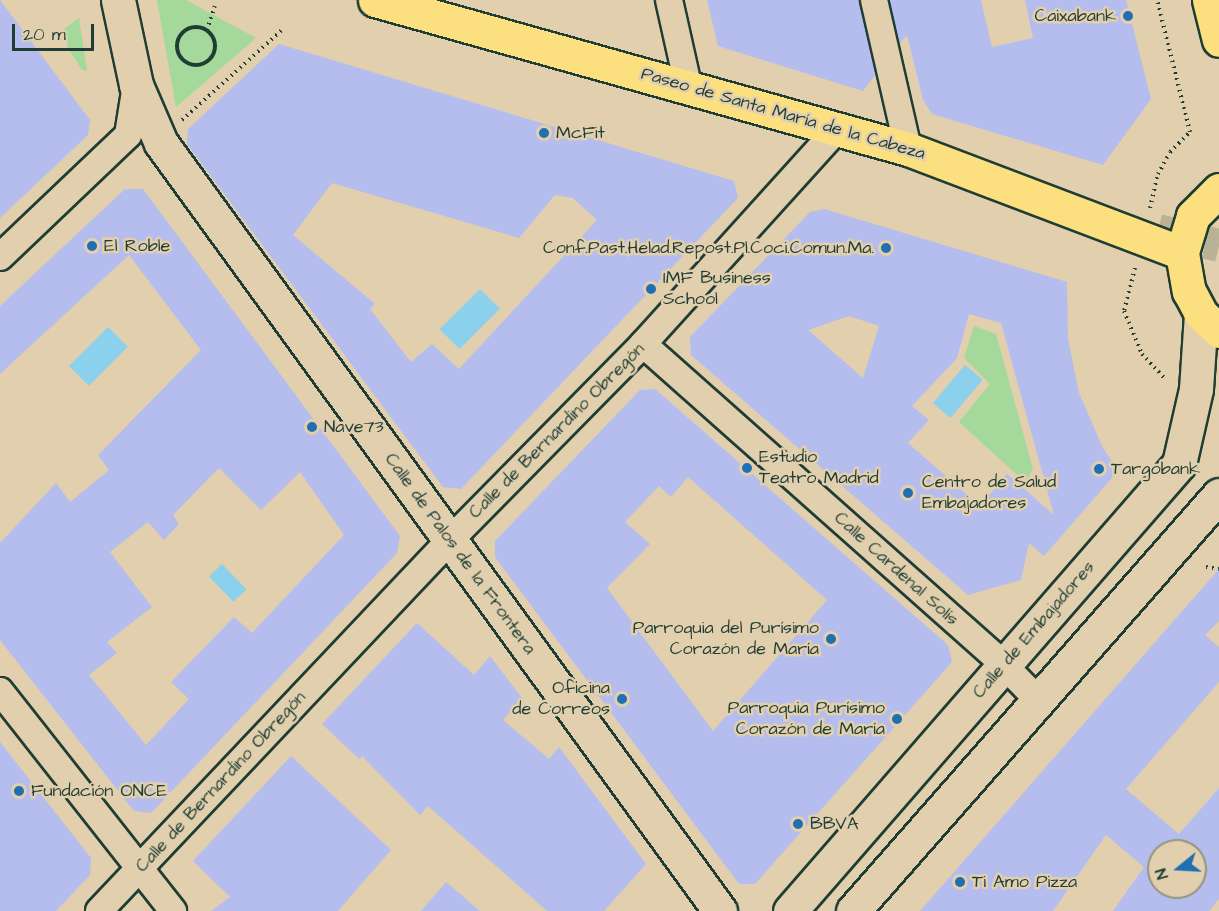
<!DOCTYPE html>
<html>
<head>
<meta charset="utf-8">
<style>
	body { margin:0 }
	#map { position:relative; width:1219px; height:911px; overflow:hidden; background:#e1cfad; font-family:"Architects Daughter",sans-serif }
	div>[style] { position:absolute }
	.green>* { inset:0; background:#a5d99b }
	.water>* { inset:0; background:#8bd0ed; transform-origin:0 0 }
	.building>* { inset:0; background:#b4bdee }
	.primary-tunnel>* { height:33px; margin-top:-16.5px; transform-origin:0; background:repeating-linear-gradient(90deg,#bab295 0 33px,transparent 0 49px) }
	.path>* { height:4px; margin-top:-2px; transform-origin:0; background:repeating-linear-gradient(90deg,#1f3d34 0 1.5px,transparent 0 6px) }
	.path>.ring { margin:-2px; padding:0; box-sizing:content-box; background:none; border:4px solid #1f3d34; border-radius:50% }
	.roads { filter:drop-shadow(2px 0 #1f3d34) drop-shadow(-2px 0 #1f3d34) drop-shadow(0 2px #1f3d34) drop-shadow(0 -2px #1f3d34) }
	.street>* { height:26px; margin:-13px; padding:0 13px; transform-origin:13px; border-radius:13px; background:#e1cfad }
	.secondary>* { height:33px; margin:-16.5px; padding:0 16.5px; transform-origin:16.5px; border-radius:16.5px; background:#e1cfad }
	.primary>* { height:33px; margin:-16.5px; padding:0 16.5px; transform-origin:16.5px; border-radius:16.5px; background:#fce080 }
	.dots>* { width:16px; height:16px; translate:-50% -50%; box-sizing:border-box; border:3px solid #e1cfad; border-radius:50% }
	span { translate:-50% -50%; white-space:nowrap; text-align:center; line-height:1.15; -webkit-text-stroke:5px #e1cfad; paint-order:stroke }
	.poi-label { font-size:18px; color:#1f3d34 }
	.right { translate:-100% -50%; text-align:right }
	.left { translate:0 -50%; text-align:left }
	.street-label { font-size:18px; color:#1f3d34 }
	.north { position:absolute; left:1147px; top:839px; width:60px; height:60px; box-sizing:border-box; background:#e1cfad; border:2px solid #93957d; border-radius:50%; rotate:252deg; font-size:16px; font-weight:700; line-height:24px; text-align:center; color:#1f3d34 }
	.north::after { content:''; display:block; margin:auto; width:21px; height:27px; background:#1f6fb2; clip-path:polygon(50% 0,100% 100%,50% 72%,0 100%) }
	.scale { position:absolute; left:12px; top:24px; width:82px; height:27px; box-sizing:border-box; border:3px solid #1f3d34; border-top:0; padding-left:8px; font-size:18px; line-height:21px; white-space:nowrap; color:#1f3d34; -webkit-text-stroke:4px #e1cfad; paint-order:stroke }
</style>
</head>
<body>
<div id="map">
	<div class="green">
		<i style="clip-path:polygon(157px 0,186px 0,256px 38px,176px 107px)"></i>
		<i style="clip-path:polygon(79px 18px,87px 71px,82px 70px,68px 48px,64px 29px)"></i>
		<i style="clip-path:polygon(974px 326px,996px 334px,1033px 469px,1025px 482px,959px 422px,990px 384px,964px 358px)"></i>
	</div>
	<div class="water">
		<i style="left:480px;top:289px;width:28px;height:57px;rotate:45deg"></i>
		<i style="left:108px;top:327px;width:28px;height:55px;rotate:45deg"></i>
		<i style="left:965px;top:365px;width:23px;height:50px;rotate:40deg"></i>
		<i style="left:222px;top:564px;width:35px;height:18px;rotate:46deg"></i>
	</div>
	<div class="building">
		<i style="clip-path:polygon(0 0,90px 120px,88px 135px,0 218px)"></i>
		<i style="clip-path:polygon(707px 0,859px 0,876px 74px,863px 91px,718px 46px)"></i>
		<i style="clip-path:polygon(889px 0,981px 0,992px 47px,1033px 38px,1025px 0,1126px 0,1151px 99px,1103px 165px,932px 114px,923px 100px,907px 35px,899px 44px)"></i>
		<i style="clip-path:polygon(evenodd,279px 44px,734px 181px,738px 198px,461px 489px,443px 487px,187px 144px,188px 129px,279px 44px,332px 183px,519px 238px,555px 195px,573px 198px,597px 220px,459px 369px,432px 344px,411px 362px,370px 309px,375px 304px,293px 235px,332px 183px)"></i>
		<i style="clip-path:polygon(evenodd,125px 189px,143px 189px,400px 536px,397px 553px,151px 813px,134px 811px,0 640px,0 543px,56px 483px,70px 502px,109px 470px,98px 455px,201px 350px,129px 255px,0 374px,0 306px,125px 189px,219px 468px,261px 510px,300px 472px,344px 535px,252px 633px,234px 617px,171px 682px,189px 699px,146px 745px,89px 675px,117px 653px,107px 642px,152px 607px,110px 552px,148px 522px,164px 540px,179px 524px,173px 515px,219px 468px)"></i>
		<i style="clip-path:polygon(evenodd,824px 209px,1067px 282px,1068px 339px,1079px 393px,1103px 448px,1118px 471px,1044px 556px,1029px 543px,1021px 580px,968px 595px,691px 355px,690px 337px,810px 212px,824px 209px,969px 314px,1001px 323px,1054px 515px,1007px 474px,980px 506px,908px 443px,929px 420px,912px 406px,957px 358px,969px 314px,824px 209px,849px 316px,879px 326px,863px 378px,808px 330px,849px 316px)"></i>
		<i style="clip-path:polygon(evenodd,655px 389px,948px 645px,952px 662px,755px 884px,739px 884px,495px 557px,495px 541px,640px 390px,655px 389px,688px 477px,827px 600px,713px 731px,607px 588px,650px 544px,625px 522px,659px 486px,671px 497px,688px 477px)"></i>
		<i style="clip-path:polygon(evenodd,1219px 569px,1219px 621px,1205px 635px,1219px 647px,1219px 682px,1126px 789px,1179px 834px,1219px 788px,1219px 899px,1209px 911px,1113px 911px,1144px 867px,1106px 835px,1053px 911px,920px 911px,1219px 569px,1159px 851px,1195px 851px,1195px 887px,1159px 887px,1159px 851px)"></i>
		<i style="clip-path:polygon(417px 623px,474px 675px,490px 656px,522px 698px,503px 720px,549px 759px,559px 747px,646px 864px,604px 911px,547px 911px,428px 806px,420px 815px,362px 756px,359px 759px,322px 724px)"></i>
		<i style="clip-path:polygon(0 742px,91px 858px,90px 875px,56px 911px,0 911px)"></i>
		<i style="clip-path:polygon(291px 756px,391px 850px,338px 911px,211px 911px,230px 897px,193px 861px)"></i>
		<i style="clip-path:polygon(446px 882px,480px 911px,421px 911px)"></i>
	</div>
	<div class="primary-tunnel">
		<i style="left:1158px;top:230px;width:63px;rotate:13.8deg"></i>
	</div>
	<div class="path">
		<i class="ring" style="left:177px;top:27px;width:34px;height:34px"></i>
		<i style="left:207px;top:30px;width:25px;rotate:-72deg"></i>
		<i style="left:182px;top:120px;width:137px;rotate:-42deg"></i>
		<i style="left:1150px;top:208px;width:35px;rotate:-77deg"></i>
		<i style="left:1158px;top:174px;width:25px;rotate:-61deg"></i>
		<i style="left:1170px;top:152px;width:28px;rotate:-45deg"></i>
		<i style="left:1190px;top:132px;width:136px;rotate:-104deg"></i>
		<i style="left:1135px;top:268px;width:44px;rotate:104.3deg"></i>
		<i style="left:1124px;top:311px;width:47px;rotate:67.3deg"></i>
		<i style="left:1142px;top:354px;width:35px;rotate:47deg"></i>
		<i style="left:1206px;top:567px;width:13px;rotate:9deg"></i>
	</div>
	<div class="roads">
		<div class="street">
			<i style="left:669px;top:0;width:87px;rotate:77.4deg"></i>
			<i style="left:874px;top:0;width:153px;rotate:77.1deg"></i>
			<i style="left:0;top:257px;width:177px;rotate:-43.6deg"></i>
			<i style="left:128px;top:135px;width:51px;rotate:-80.9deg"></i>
			<i style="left:643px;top:344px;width:482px;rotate:41.6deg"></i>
			<i style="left:1003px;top:664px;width:52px;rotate:45.8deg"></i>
			<i style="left:0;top:691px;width:280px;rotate:51.8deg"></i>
			<i style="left:99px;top:911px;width:511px;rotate:-46.59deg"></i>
			<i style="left:450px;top:540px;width:275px;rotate:-45.4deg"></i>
			<i style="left:643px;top:344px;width:290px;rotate:-47.9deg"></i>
		</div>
		<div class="secondary">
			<i style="left:118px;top:0;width:87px;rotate:78deg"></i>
			<i style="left:136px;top:85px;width:63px;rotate:66.7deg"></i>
			<i style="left:161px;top:143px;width:950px;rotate:53.95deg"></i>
			<i style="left:790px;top:911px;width:593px;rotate:-48.97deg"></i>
			<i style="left:1179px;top:464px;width:77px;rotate:-77.2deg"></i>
			<i style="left:1196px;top:389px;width:75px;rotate:-86.2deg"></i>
			<i style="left:853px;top:911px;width:554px;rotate:-48.66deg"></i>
		</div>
		<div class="primary">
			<i style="left:375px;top:0;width:553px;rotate:15.62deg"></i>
			<i style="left:908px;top:149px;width:293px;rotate:20.8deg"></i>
			<i style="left:1209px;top:0;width:41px;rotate:76deg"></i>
			<i style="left:1219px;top:190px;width:37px;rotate:135deg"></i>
			<i style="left:1193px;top:216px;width:39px;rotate:107deg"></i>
			<i style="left:1182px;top:253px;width:39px;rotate:80deg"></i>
			<i style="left:1189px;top:291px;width:26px;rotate:62deg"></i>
			<i style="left:1201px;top:314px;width:25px;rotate:43deg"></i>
		</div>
	</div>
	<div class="dots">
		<i style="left:1128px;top:16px;background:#1f6fb2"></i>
		<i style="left:544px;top:133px;background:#1f6fb2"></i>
		<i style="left:92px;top:246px;background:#1f6fb2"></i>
		<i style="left:886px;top:248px;background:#1f6fb2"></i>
		<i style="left:651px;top:289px;background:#1f6fb2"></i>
		<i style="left:312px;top:427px;background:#1f6fb2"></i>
		<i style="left:747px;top:468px;background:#1f6fb2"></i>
		<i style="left:1099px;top:469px;background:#1f6fb2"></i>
		<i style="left:908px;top:493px;background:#1f6fb2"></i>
		<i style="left:831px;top:639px;background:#1f6fb2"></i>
		<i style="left:622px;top:699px;background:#1f6fb2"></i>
		<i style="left:897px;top:719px;background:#1f6fb2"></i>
		<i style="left:19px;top:791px;background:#1f6fb2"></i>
		<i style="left:798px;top:824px;background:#1f6fb2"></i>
		<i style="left:960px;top:882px;background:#1f6fb2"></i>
	</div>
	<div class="poi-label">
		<span class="right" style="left:1116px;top:16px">Caixabank</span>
		<span class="left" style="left:556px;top:133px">McFit</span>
		<span class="left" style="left:104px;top:246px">El Roble</span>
		<span class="right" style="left:874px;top:248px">Conf.Past.Helad.Repost.Pl.Coci.Comun.Ma.</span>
		<span class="left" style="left:663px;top:289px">IMF Business<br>School</span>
		<span class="left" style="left:324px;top:427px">Nave73</span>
		<span class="left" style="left:759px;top:468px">Estudio<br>Teatro Madrid</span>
		<span class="left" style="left:1111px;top:469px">Targobank</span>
		<span class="left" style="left:922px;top:493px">Centro de Salud<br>Embajadores</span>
		<span class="right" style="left:819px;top:639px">Parroquia del Purísimo<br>Corazón de María</span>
		<span class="right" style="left:610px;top:699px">Oficina<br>de Correos</span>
		<span class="right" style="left:885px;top:719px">Parroquia Purísimo<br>Corazón de María</span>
		<span class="left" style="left:31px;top:791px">Fundación ONCE</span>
		<span class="left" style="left:810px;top:824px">BBVA</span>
		<span class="left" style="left:972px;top:882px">Ti Amo Pizza</span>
	</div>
	<div class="street-label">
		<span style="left:783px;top:114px;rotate:16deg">Paseo de Santa María de la Cabeza</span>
		<span style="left:557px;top:431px;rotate:-45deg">Calle de Bernardino Obregón</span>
		<span style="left:460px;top:554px;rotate:54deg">Calle de Palos de la Frontera</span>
		<span style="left:896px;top:569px;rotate:42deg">Calle Cardenal Solís</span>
		<span style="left:1034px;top:630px;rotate:-49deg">Calle de Embajadores</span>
		<span style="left:221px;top:782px;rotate:-47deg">Calle de Bernardino Obregón</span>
	</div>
	<div class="north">N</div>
	<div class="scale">20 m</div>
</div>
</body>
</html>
